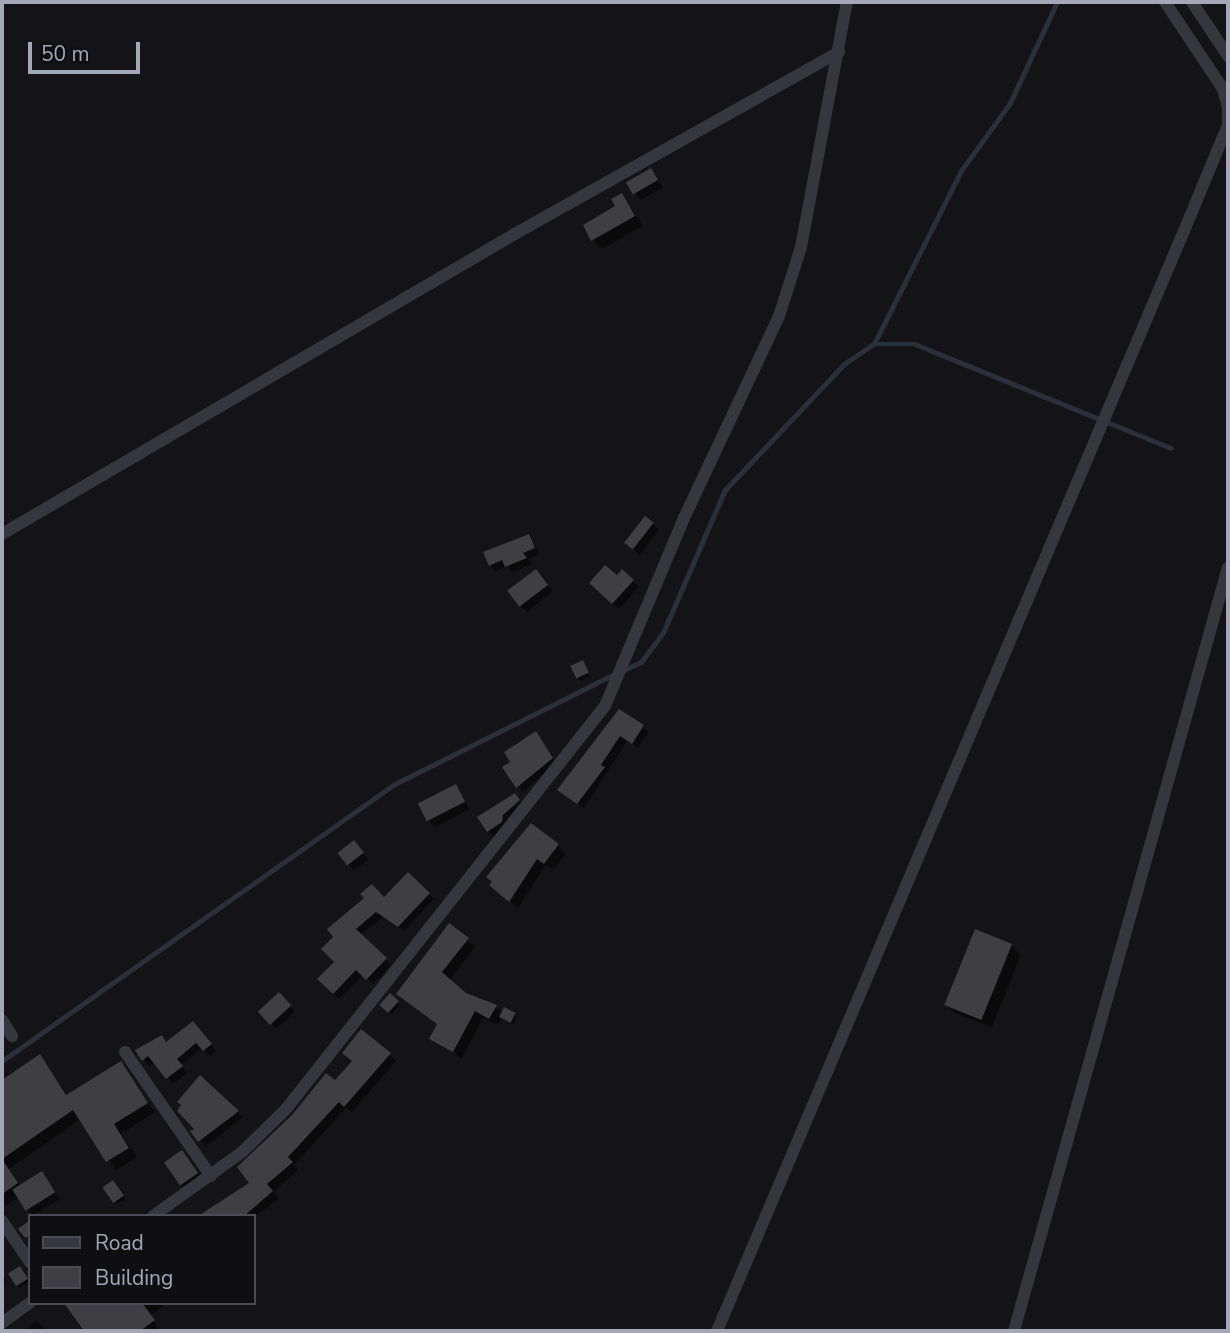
<!DOCTYPE html>
<html>
<head>
<meta charset="utf-8">
<style>
	body { margin:0 }
	#map { position:relative; width:1230px; height:1333px; overflow:hidden; background:#141416; font-family:"Nunito Sans",sans-serif }
	div>[style] { position:absolute }
	.shadow>* { inset:0; background:#0007; transform-origin:0 0 }
	.stream>* { height:4.5px; margin:-2.25px; padding:0 2.25px; transform-origin:2.25px; border-radius:2.25px; background:#29303a }
	.building>* { inset:0; background:#3e3e43; transform-origin:0 0 }
	.minor>* { height:12px; margin:-6px; padding:0 6px; transform-origin:6px; border-radius:6px; background:#36363d }
	span { translate:-50% -50%; white-space:nowrap; text-align:center; line-height:1.15; -webkit-text-stroke:5px #0f0f11; paint-order:stroke }
	.frame { position:absolute; inset:0; border:4px solid #a4a7b7; pointer-events:none }
	.legend { position:absolute; left:28px; top:1214px; width:228px; height:91px; box-sizing:border-box; background:#0f0f11; border:2px solid #4b4c53; margin:0; padding:9px 12px; list-style:none; font-size:21px; color:#a4a7b7 }
	.legend li { display:flex; align-items:center; gap:14px; height:35px }
	.legend b { width:35px; border:2px solid #4b4c53 }
	.scale { position:absolute; left:28px; top:42px; width:112px; height:32px; box-sizing:border-box; border:4px solid #a4a7b7; border-top:0; padding-left:9px; font-size:21px; line-height:24px; white-space:nowrap; color:#a4a7b7; -webkit-text-stroke:5px #0f0f11; paint-order:stroke }
</style>
</head>
<body>
<div id="map">
	<div class="shadow">
		<i style="clip-path:polygon(651px 170px,663px 187px,641px 200px,635px 194px)"></i>
		<i style="clip-path:polygon(622px 195px,643px 226px,602px 249px,593px 240px)"></i>
		<i style="clip-path:polygon(653px 524px,659px 530px,640px 555px,626px 543px)"></i>
		<i style="clip-path:polygon(529px 536px,540px 554px,528px 559px,532px 564px,513px 572px,507px 566px,496px 571px,490px 565px)"></i>
		<i style="clip-path:polygon(622px 572px,639px 587px,619px 609px,591px 583px,617px 577px)"></i>
		<i style="clip-path:polygon(542px 577px,553px 591px,527px 612px,521px 606px)"></i>
		<i style="clip-path:polygon(585px 665px,590px 676px,580px 681px,577px 678px)"></i>
		<i style="clip-path:polygon(619px 711px,649px 732px,638px 748px,627px 741px,584px 808px,566px 795px)"></i>
		<i style="clip-path:polygon(536px 733px,557px 763px,522px 792px,512px 762px)"></i>
		<i style="clip-path:polygon(455px 786px,470px 809px,435px 827px,429px 821px)"></i>
		<i style="clip-path:polygon(515px 795px,524px 807px,494px 837px,488px 831px)"></i>
		<i style="clip-path:polygon(558px 845px,566px 854px,553px 870px,546px 865px,518px 908px,492px 885px)"></i>
		<i style="clip-path:polygon(360px 849px,368px 860px,354px 870px,348px 865px)"></i>
		<i style="clip-path:polygon(408px 875px,434px 899px,404px 931px,383px 917px,360px 935px,391px 965px,373px 984px,363px 975px,339px 999px,319px 979px,336px 962px,324px 949px)"></i>
		<i style="clip-path:polygon(449px 926px,475px 947px,449px 981px,465px 994px,517px 1017px,514px 1025px,501px 1018px,498px 1025px,483px 1018px,462px 1058px,432px 1039px,439px 1025px,398px 993px)"></i>
		<i style="clip-path:polygon(1011px 946px,1021px 955px,992px 1027px,955px 1013px,945px 1004px)"></i>
		<i style="left:279px;top:995px;width:23px;height:25px;rotate:47deg"></i>
		<i style="left:390px;top:996px;width:13px;height:13px;rotate:39deg"></i>
		<i style="clip-path:polygon(198px 1029px,216px 1051px,210px 1056px,202px 1048px,181px 1065px,187px 1073px,173px 1084px,155px 1061px,149px 1066px,137px 1051px,162px 1037px,168px 1043px)"></i>
		<i style="clip-path:polygon(389px 1054px,396px 1061px,352px 1112px,346px 1108px,294px 1165px,298px 1170px,273px 1192px,279px 1199px,254px 1217px,202px 1216px,251px 1184px,354px 1061px)"></i>
		<i style="clip-path:polygon(40px 1056px,68px 1096px,120px 1063px,155px 1112px,121px 1134px,137px 1157px,116px 1170px,81px 1119px,9px 1169px,21px 1186px,42px 1173px,60px 1199px,33px 1215px,19px 1197px,5px 1206px,2px 1203px,2px 1082px)"></i>
		<i style="clip-path:polygon(200px 1077px,243px 1117px,205px 1147px,197px 1129px)"></i>
		<i style="left:182px;top:1152px;width:34px;height:19px;rotate:52deg"></i>
		<i style="clip-path:polygon(115px 1184px,125px 1199px,117px 1204px,114px 1202px)"></i>
		<i style="clip-path:polygon(22px 1271px,29px 1282px,19px 1288px,17px 1286px)"></i>
		<i style="clip-path:polygon(2px 1274px,7px 1282px,2px 1286px)"></i>
		<i style="clip-path:polygon(66px 1303px,168px 1303px,151px 1315px,159px 1331px,86px 1331px)"></i>
		<i style="clip-path:polygon(37px 1321px,47px 1331px,23px 1331px)"></i>
	</div>
	<div class="stream">
		<i style="left:874px;top:344px;width:194px;rotate:-63.3deg"></i>
		<i style="left:961px;top:171px;width:84px;rotate:-54.2deg"></i>
		<i style="left:1010px;top:103px;width:111px;rotate:-65deg"></i>
		<i style="left:624px;top:670px;width:19px;rotate:-25deg"></i>
		<i style="left:641px;top:662px;width:36px;rotate:-53deg"></i>
		<i style="left:663px;top:633px;width:156px;rotate:-66.6deg"></i>
		<i style="left:725px;top:490px;width:173px;rotate:-46.6deg"></i>
		<i style="left:844px;top:364px;width:36px;rotate:-34deg"></i>
		<i style="left:874px;top:344px;width:41px"></i>
		<i style="left:915px;top:344px;width:276px;rotate:22.1deg"></i>
		<i style="left:2px;top:1061px;width:479px;rotate:-35.2deg"></i>
		<i style="left:393px;top:785px;width:246px;rotate:-26.6deg"></i>
	</div>
	<div class="building">
		<i style="left:651px;top:168px;width:14px;height:29px;rotate:60deg"></i>
		<i style="clip-path:polygon(622px 193px,635px 216px,591px 241px,583px 225px,615px 206px,611px 199px)"></i>
		<i style="left:645px;top:516px;width:11px;height:34px;rotate:38deg"></i>
		<i style="clip-path:polygon(529px 534px,535px 548px,523px 553px,527px 558px,505px 567px,502px 560px,489px 566px,483px 552px)"></i>
		<i style="clip-path:polygon(605px 565px,617px 575px,622px 569px,634px 580px,612px 604px,589px 583px)"></i>
		<i style="left:536px;top:569px;width:20px;height:36px;rotate:53deg"></i>
		<i style="left:583px;top:660px;width:14px;height:14px;rotate:65deg"></i>
		<i style="clip-path:polygon(619px 709px,644px 725px,632px 744px,620px 736px,601px 765px,605px 767px,577px 804px,557px 790px)"></i>
		<i style="clip-path:polygon(536px 731px,553px 758px,516px 788px,502px 767px,510px 762px,504px 752px)"></i>
		<i style="left:456px;top:784px;width:20px;height:43px;rotate:63deg"></i>
		<i style="clip-path:polygon(515px 793px,520px 800px,503px 815px,502px 822px,487px 832px,477px 817px)"></i>
		<i style="clip-path:polygon(531px 823px,559px 844px,544px 864px,537px 859px,509px 902px,489px 885px,492px 882px,486px 877px)"></i>
		<i style="left:354px;top:840px;width:16px;height:21px;rotate:52deg"></i>
		<i style="clip-path:polygon(408px 872px,430px 893px,398px 927px,376px 912px,356px 929px,387px 958px,366px 980px,356px 970px,333px 994px,317px 979px,334px 962px,321px 949px,333px 937px,327px 929px,364px 898px,360px 894px,372px 884px,384px 897px)"></i>
		<i style="clip-path:polygon(449px 923px,469px 938px,442px 972px,466px 993px,497px 1005px,489px 1019px,475px 1011px,453px 1052px,429px 1039px,437px 1024px,396px 994px)"></i>
		<i style="left:975px;top:929px;width:40px;height:82px;rotate:22deg"></i>
		<i style="left:279px;top:992px;width:18px;height:29px;rotate:47deg"></i>
		<i style="left:390px;top:993px;width:12px;height:16px;rotate:42deg"></i>
		<i style="left:504px;top:1007px;width:13px;height:11px;rotate:27deg"></i>
		<i style="clip-path:polygon(193px 1021px,212px 1044px,203px 1051px,196px 1043px,177px 1059px,183px 1066px,166px 1079px,148px 1056px,142px 1061px,135px 1050px,162px 1035px,166px 1042px)"></i>
		<i style="clip-path:polygon(361px 1029px,391px 1053px,344px 1107px,339px 1102px,288px 1157px,293px 1162px,267px 1184px,273px 1191px,244px 1216px,198px 1216px,249px 1183px,237px 1167px,292px 1115px,326px 1073px,335px 1080px,352px 1061px,342px 1053px)"></i>
		<i style="clip-path:polygon(40px 1054px,66px 1095px,121px 1061px,148px 1103px,114px 1124px,129px 1148px,106px 1162px,73px 1110px,2px 1159px,2px 1080px)"></i>
		<i style="clip-path:polygon(200px 1075px,239px 1111px,198px 1142px,190px 1131px,194px 1129px,177px 1111px,181px 1105px,177px 1102px)"></i>
		<i style="left:182px;top:1150px;width:28px;height:22px;rotate:55deg"></i>
		<i style="clip-path:polygon(2px 1159px,18px 1183px,2px 1194px)"></i>
		<i style="left:42px;top:1171px;width:25px;height:35px;rotate:58deg"></i>
		<i style="left:113px;top:1180px;width:19px;height:13px;rotate:55deg"></i>
		<i style="clip-path:polygon(30px 1220px,30px 1235px,25px 1238px,18px 1229px)"></i>
		<i style="left:20px;top:1266px;width:15px;height:14px;rotate:58deg"></i>
		<i style="clip-path:polygon(64px 1303px,142px 1303px,155px 1320px,140px 1331px,84px 1331px)"></i>
	</div>
	<div class="minor">
		<i style="left:1165px;top:2px;width:105px;rotate:56.3deg"></i>
		<i style="left:1223px;top:89px;width:18px;rotate:74deg"></i>
		<i style="left:1192px;top:2px;width:65px;rotate:56.3deg"></i>
		<i style="left:2px;top:534px;width:600px;rotate:-30.33deg"></i>
		<i style="left:520px;top:231px;width:366px;rotate:-29.3deg"></i>
		<i style="left:2px;top:1020px;width:19px;rotate:58deg"></i>
		<i style="left:125px;top:1052px;width:151px;rotate:55.3deg"></i>
		<i style="left:153px;top:1216px;width:110px;rotate:-35.7deg"></i>
		<i style="left:242px;top:1152px;width:62px;rotate:-44.3deg"></i>
		<i style="left:286px;top:1109px;width:514px;rotate:-51.64deg"></i>
		<i style="left:605px;top:706px;width:204px;rotate:-67.2deg"></i>
		<i style="left:684px;top:518px;width:223px;rotate:-64.8deg"></i>
		<i style="left:779px;top:316px;width:72px;rotate:-72.3deg"></i>
		<i style="left:801px;top:247px;width:249px;rotate:-79.4deg"></i>
		<i style="left:2px;top:1221px;width:50px;rotate:55.7deg"></i>
		<i style="left:2px;top:1323px;width:34px;rotate:-36deg"></i>
		<i style="left:717px;top:1331px;width:1195px;rotate:-67deg"></i>
		<i style="left:1184px;top:231px;width:115px;rotate:-67.5deg"></i>
		<i style="left:1228px;top:125px;width:19px;rotate:-90deg"></i>
		<i style="left:1014px;top:1331px;width:793px;rotate:-74.35deg"></i>
	</div>
	<div class="frame"></div>
	<ul class="legend">
	<li><b style="height:9px;background:#36363d"></b>Road</li>
	<li><b style="height:19px;background:#3e3e43"></b>Building</li>
	</ul>
	<div class="scale">50 m</div>
</div>
</body>
</html>
